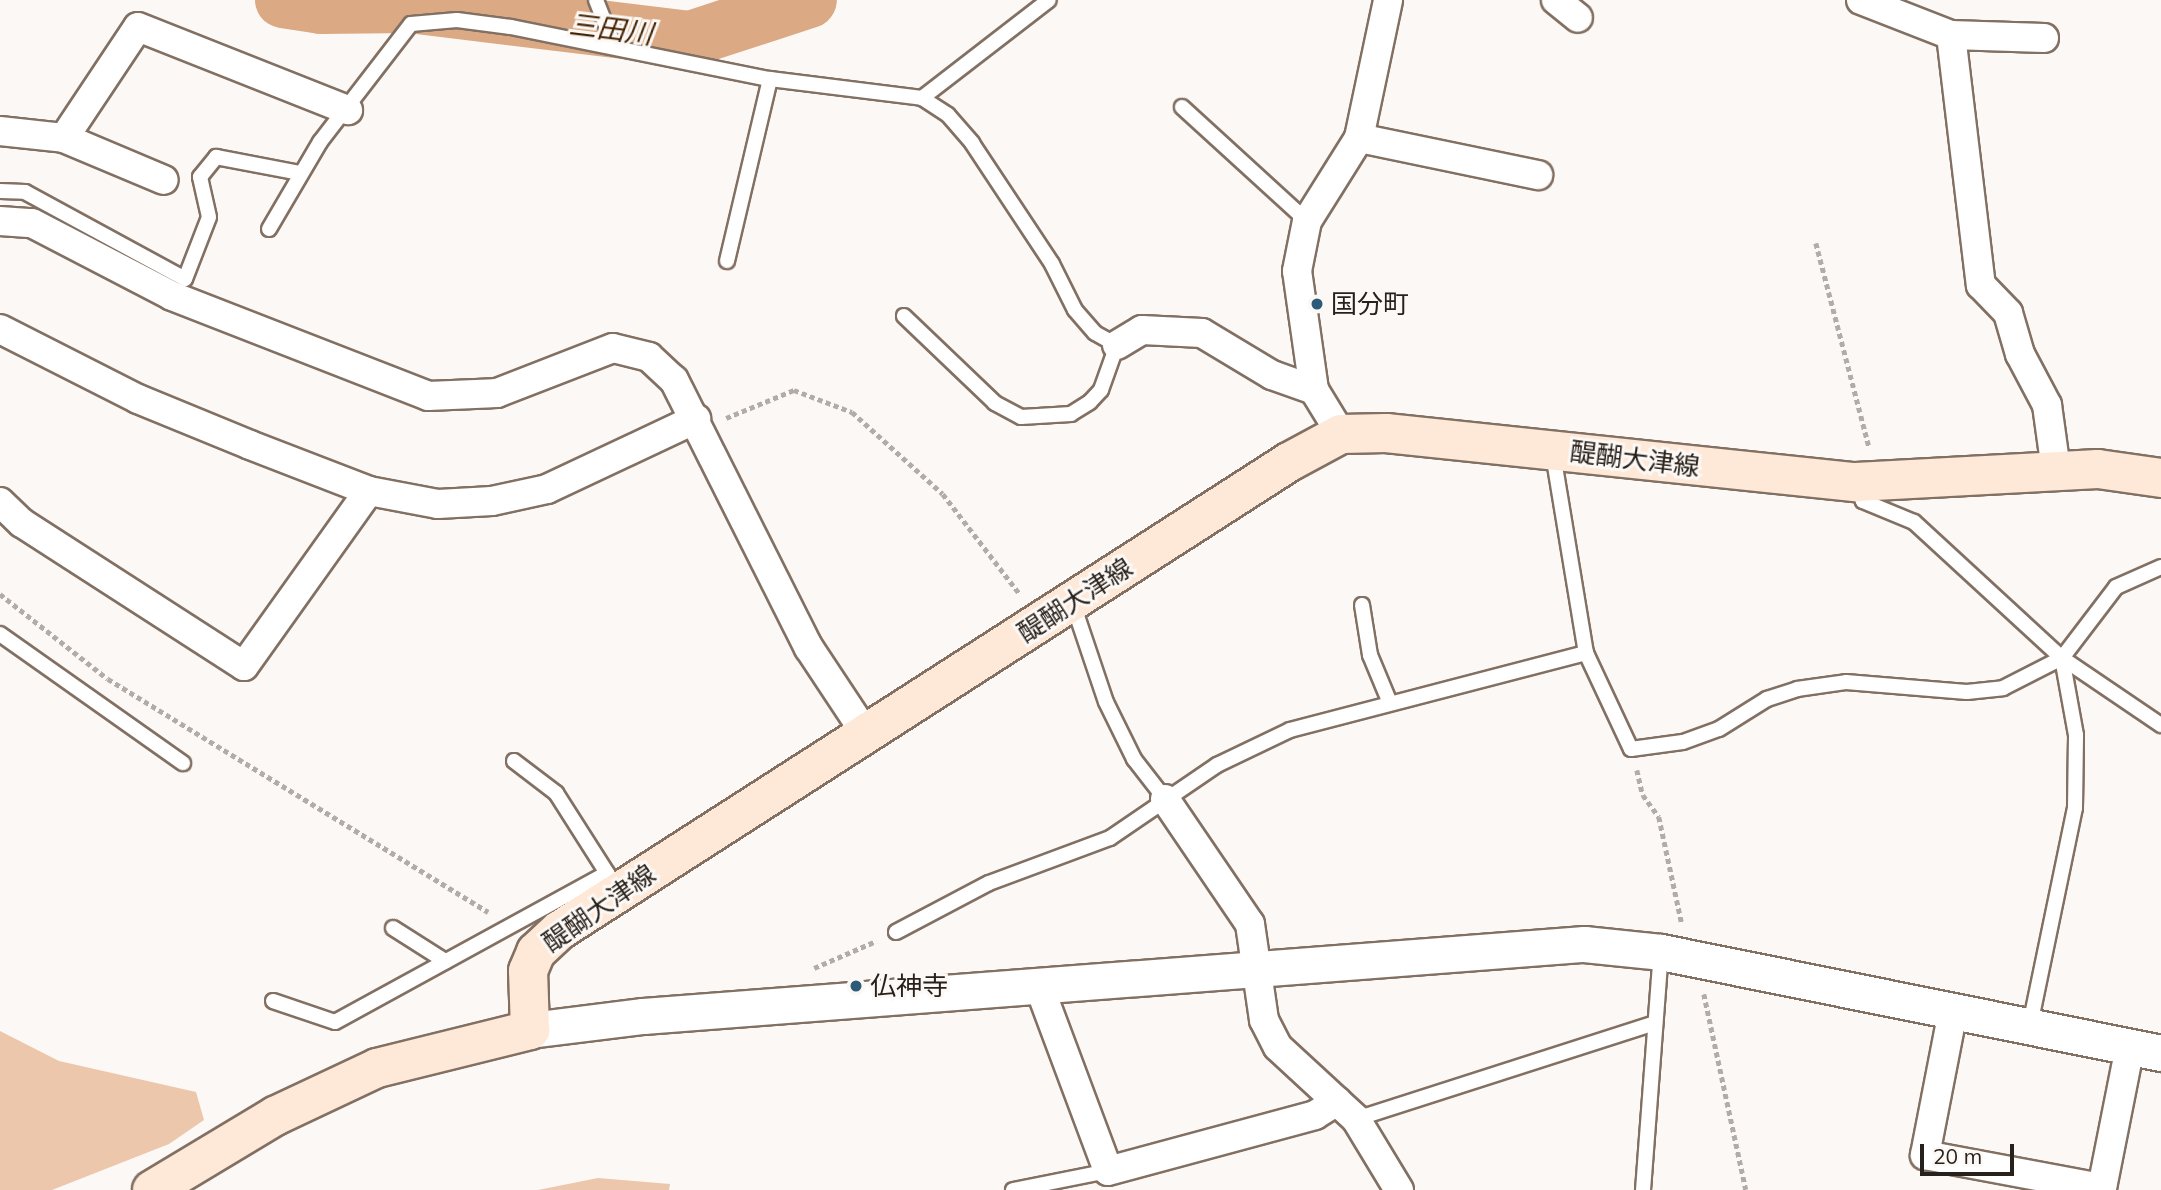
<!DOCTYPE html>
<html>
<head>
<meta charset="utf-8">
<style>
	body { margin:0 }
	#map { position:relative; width:2161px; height:1190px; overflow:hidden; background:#fcf8f5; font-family:Mulish,"Noto Sans JP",sans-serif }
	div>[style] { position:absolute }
	.green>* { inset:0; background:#edc7ab }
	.river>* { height:56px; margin:-28px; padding:0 28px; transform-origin:28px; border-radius:28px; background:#dba983 }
	.path>* { height:4.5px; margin-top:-2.25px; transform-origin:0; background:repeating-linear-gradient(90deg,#b1aca8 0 5px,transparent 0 8.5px) }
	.roads { filter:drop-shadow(2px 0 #827063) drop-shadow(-2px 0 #827063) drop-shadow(0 2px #827063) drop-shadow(0 -2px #827063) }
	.service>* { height:14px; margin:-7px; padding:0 7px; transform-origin:7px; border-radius:7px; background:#fff }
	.minor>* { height:28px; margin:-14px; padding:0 14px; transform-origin:14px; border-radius:14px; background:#fff }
	.tertiary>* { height:35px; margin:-17.5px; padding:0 17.5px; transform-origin:17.5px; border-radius:17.5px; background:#fff }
	.secondary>* { height:38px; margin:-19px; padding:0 19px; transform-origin:19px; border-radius:19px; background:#fee9d9 }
	.dots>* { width:19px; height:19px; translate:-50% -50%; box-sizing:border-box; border:4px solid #fcf8f5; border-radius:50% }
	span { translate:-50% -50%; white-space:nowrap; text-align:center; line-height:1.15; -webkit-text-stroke:6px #fcf8f5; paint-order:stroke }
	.poi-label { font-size:26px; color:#28211b }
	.left { translate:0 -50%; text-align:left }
	.street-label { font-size:26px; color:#28211b }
	.water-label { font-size:28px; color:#442304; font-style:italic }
	.scale { position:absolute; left:1920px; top:1144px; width:94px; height:32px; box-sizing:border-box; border:4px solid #28211b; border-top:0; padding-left:9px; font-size:21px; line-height:24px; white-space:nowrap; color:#28211b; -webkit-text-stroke:5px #fcf8f5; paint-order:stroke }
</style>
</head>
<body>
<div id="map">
	<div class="green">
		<i style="clip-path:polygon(0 1031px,59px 1061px,196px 1092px,204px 1120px,169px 1144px,52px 1190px,0 1190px)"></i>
		<i style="clip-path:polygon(598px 1178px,670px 1184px,669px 1190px,538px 1190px)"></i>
	</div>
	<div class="river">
		<i style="left:283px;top:0;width:38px;rotate:9deg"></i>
		<i style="left:321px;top:6px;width:88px;rotate:-0.7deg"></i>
		<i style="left:409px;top:5px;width:283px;rotate:6.9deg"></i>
		<i style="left:690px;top:39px;width:125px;rotate:-18.1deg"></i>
	</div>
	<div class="path">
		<i style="left:1816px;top:243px;width:210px;rotate:75.4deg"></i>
		<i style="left:726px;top:418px;width:74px;rotate:-22.4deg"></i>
		<i style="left:794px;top:390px;width:62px;rotate:20.8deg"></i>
		<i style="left:852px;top:412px;width:122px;rotate:42deg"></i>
		<i style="left:943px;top:494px;width:125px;rotate:52.5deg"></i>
		<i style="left:0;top:594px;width:137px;rotate:38.2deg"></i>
		<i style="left:108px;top:679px;width:446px;rotate:31.5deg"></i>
		<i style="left:1637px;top:770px;width:26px;rotate:77deg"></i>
		<i style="left:1643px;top:795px;width:27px;rotate:54deg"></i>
		<i style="left:1659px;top:817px;width:109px;rotate:77.9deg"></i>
		<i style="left:814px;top:968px;width:68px;rotate:-23.5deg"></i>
		<i style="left:1704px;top:994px;width:200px;rotate:77.9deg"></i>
	</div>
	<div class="roads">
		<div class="service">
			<i style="left:596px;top:0;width:49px;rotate:68.6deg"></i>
			<i style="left:922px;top:98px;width:160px;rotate:-37.7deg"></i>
			<i style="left:1182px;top:107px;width:169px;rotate:42.4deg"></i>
			<i style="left:0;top:191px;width:25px;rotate:2deg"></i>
			<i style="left:25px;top:192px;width:182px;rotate:28.5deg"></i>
			<i style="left:185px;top:279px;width:66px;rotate:-68.8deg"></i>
			<i style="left:209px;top:217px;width:41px;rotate:-102.7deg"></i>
			<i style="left:200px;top:177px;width:26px;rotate:-51deg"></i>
			<i style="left:216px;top:157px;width:86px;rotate:10.8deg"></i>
			<i style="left:269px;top:229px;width:101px;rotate:-59.6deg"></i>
			<i style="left:320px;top:142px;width:149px;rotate:-52.4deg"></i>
			<i style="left:411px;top:24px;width:46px;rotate:-5deg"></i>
			<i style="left:457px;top:20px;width:54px;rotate:7.4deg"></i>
			<i style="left:511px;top:27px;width:264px;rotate:11.4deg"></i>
			<i style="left:770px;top:79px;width:153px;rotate:7.1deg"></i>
			<i style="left:922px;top:98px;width:31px;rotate:33deg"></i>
			<i style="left:948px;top:115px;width:37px;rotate:49deg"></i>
			<i style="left:972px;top:143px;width:145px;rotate:56.5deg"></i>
			<i style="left:1052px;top:264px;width:51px;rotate:63.4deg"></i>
			<i style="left:1075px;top:310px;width:30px;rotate:49deg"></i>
			<i style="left:1095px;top:333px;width:25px;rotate:29deg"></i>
			<i style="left:1117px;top:345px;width:48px;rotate:109.6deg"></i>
			<i style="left:1101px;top:390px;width:16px;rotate:133deg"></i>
			<i style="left:1090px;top:402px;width:22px;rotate:148deg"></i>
			<i style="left:1071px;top:414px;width:50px;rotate:176.6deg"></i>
			<i style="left:1021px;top:417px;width:30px;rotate:-152deg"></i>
			<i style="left:995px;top:403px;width:126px;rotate:-136.3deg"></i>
			<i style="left:727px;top:261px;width:187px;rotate:-76.7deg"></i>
			<i style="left:1553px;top:454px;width:202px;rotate:80.6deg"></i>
			<i style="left:1586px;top:653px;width:106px;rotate:64.9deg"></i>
			<i style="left:1631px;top:749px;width:52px;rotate:-7.7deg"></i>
			<i style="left:1683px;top:742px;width:38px;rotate:-20deg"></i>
			<i style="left:1719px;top:729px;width:57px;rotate:-32deg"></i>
			<i style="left:1767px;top:699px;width:32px;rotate:-18deg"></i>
			<i style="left:1797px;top:689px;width:49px;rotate:-8.1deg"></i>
			<i style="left:1846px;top:682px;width:121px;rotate:4.7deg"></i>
			<i style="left:1967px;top:692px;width:36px;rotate:-6deg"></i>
			<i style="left:2003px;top:688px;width:66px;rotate:-27deg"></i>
			<i style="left:1857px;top:483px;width:19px;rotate:72deg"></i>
			<i style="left:1863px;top:501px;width:55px;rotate:22.4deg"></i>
			<i style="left:1914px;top:522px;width:201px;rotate:42.6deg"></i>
			<i style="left:2062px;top:658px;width:120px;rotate:34.1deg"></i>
			<i style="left:1073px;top:604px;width:103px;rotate:71.4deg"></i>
			<i style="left:1106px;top:702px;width:64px;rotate:63.8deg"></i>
			<i style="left:1134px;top:759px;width:51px;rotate:52.2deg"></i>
			<i style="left:1362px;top:605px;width:51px;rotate:80.9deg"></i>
			<i style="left:1370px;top:655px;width:52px;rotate:67.4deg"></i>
			<i style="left:0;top:634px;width:224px;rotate:35.2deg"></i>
			<i style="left:514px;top:761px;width:53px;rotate:37.3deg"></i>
			<i style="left:556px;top:793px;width:95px;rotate:57.5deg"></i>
			<i style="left:393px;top:928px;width:62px;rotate:32.4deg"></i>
			<i style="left:896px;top:932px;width:105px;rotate:-27.8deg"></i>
			<i style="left:989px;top:883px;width:129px;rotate:-20.4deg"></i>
			<i style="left:1110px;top:838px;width:130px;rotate:-34.3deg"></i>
			<i style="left:1217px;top:765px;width:81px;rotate:-25.6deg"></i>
			<i style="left:1290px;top:730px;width:306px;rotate:-14.6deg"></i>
			<i style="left:273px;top:1001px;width:65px;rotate:18.7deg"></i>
			<i style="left:335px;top:1022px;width:310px;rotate:-28.7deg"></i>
			<i style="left:607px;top:873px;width:21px;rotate:59deg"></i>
			<i style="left:2030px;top:1025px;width:222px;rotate:-78.3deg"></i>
			<i style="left:2075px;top:808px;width:73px;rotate:-89.2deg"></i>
			<i style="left:2076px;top:735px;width:78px;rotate:-100.3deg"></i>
			<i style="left:2062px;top:658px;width:89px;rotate:-52.7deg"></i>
			<i style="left:2116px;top:587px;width:49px;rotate:-24deg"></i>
			<i style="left:1356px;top:1119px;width:314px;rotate:-17.8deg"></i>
			<i style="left:1013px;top:1190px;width:97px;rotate:-11.3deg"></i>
			<i style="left:1643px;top:1190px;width:239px;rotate:-85.7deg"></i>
		</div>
		<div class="minor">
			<i style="left:1556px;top:0;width:28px;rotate:39deg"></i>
			<i style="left:1861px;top:0;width:97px;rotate:21.3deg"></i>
			<i style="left:2044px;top:38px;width:93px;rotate:-178.2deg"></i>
			<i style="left:1951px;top:35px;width:252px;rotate:83.2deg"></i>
			<i style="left:1981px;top:285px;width:39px;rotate:46deg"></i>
			<i style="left:2008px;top:313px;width:43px;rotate:73.7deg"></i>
			<i style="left:2020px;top:354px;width:58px;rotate:62.1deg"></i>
			<i style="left:2047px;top:405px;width:66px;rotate:82.1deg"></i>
			<i style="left:0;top:131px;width:64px;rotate:6.2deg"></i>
			<i style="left:64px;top:138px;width:108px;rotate:22.8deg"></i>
			<i style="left:64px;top:138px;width:133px;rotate:-56.3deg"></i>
			<i style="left:138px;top:27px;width:226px;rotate:21.6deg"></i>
			<i style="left:1359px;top:138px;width:183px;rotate:11.7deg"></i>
			<i style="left:0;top:221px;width:32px;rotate:4deg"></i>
			<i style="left:32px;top:223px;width:158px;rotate:27.5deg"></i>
			<i style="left:172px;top:296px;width:275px;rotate:21.3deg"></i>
			<i style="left:428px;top:396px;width:69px;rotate:-2.5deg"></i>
			<i style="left:497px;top:393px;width:124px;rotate:-21.2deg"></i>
			<i style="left:613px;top:348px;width:37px;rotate:14deg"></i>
			<i style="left:649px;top:357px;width:34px;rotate:43deg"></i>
			<i style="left:674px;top:380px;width:300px;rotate:63.3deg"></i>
			<i style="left:809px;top:648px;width:103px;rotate:56.5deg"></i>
			<i style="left:0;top:329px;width:155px;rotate:26.9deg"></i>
			<i style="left:138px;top:399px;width:121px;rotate:22.3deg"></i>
			<i style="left:250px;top:445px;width:128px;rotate:21.1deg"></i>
			<i style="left:369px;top:491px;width:70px;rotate:10.7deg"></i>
			<i style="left:438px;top:504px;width:54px;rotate:-3.2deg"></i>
			<i style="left:492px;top:501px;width:56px;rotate:-12.3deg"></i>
			<i style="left:547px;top:489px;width:165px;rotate:-25.2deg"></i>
			<i style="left:1117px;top:345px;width:29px;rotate:-31deg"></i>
			<i style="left:1142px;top:330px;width:60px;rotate:2.9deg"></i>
			<i style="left:1202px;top:333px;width:82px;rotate:31deg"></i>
			<i style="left:1272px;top:375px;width:45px;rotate:19.7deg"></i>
			<i style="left:1341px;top:434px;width:52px;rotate:-121.5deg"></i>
			<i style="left:1314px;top:390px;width:120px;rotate:-98.1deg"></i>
			<i style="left:1297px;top:271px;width:51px;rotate:-78.7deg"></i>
			<i style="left:1307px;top:221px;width:98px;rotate:-57.9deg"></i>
			<i style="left:1359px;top:138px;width:141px;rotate:-78.1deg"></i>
			<i style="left:0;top:502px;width:30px;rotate:44deg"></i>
			<i style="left:22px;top:523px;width:264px;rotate:32.8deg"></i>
			<i style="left:244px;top:666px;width:215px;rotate:-54.5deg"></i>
			<i style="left:1165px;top:799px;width:151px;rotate:55.8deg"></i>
			<i style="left:1250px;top:924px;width:97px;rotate:81.7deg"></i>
			<i style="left:1264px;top:1020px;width:30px;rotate:63deg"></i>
			<i style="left:1278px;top:1047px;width:106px;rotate:42.7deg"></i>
			<i style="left:1356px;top:1119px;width:83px;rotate:58.8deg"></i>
			<i style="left:1039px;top:986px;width:197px;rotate:69.5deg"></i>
			<i style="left:1108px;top:1171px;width:214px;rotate:-15.1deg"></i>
			<i style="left:1315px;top:1115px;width:26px;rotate:-32deg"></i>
			<i style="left:1953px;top:1011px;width:147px;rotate:101deg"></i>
			<i style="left:1925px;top:1155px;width:180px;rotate:10.6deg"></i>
			<i style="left:2102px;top:1188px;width:144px;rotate:-78.8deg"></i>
		</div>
		<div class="tertiary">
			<i style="left:530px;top:1030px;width:114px;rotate:-7.1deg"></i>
			<i style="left:643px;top:1016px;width:944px;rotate:-4.38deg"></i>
			<i style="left:1584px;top:944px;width:77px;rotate:5.9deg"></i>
			<i style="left:1661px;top:952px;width:510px;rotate:11.42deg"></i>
		</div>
		<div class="secondary">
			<i style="left:152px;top:1190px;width:144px;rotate:-31deg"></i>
			<i style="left:275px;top:1116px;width:113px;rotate:-25.2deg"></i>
			<i style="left:377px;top:1068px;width:158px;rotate:-13.9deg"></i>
			<i style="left:530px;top:1030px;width:59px;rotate:-91.9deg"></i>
			<i style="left:528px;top:971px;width:21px;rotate:-67deg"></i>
			<i style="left:536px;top:952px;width:33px;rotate:-43deg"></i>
			<i style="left:560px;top:930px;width:866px;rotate:-32.7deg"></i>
			<i style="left:1289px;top:462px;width:59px;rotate:-28.3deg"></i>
			<i style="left:1341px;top:434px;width:45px;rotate:-1.3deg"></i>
			<i style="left:1386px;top:433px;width:473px;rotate:6deg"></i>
			<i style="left:1856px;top:482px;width:242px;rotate:-3.1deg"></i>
			<i style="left:2098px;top:469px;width:64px;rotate:8.1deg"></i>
		</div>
	</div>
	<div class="dots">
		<i style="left:1317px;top:304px;background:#2b5b79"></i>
		<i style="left:856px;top:986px;background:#2b5b79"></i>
	</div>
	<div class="poi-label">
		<span class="left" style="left:1331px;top:304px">国分町</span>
		<span class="left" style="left:870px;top:986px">仏神寺</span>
	</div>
	<div class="street-label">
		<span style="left:1635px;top:459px;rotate:7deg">醍醐大津線</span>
		<span style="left:1075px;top:600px;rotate:-33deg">醍醐大津線</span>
		<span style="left:599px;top:908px;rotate:-35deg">醍醐大津線</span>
	</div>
	<div class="water-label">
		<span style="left:611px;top:29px;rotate:7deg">三田川</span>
	</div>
	<div class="scale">20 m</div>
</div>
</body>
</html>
